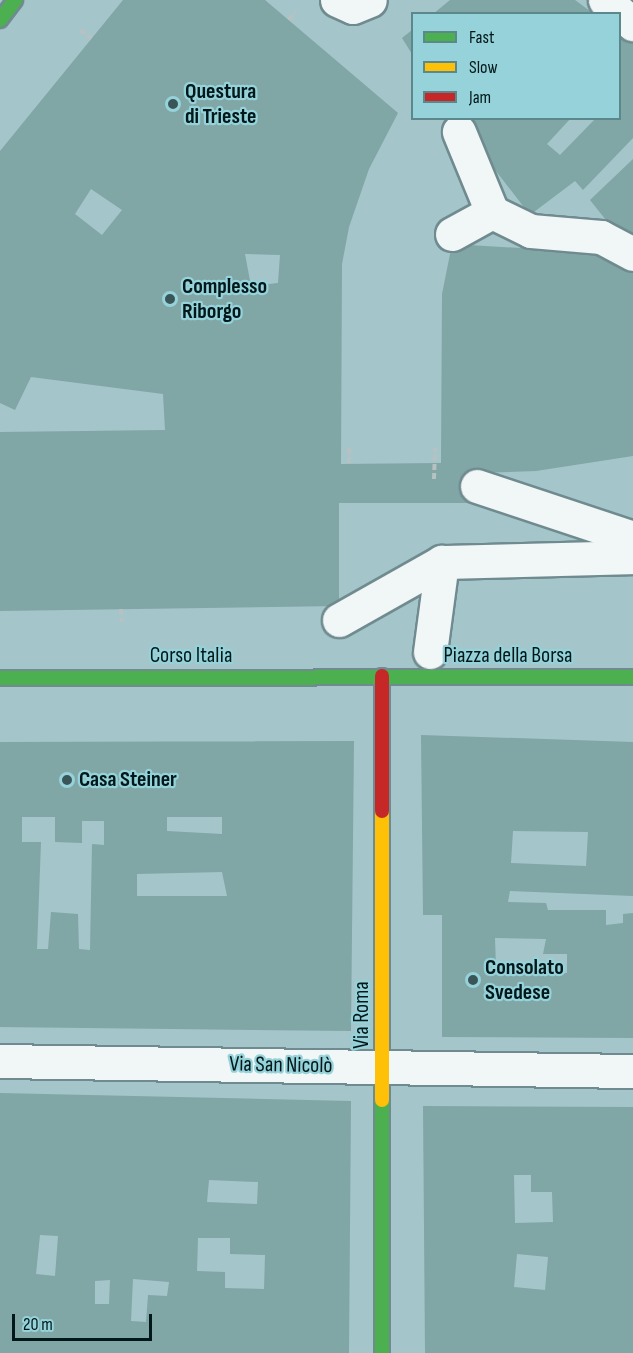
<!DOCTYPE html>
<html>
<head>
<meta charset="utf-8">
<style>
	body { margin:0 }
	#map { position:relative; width:633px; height:1353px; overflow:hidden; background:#a4c5ca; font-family:"Sofia Sans Condensed",sans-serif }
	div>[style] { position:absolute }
	.building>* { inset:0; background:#80a6a6 }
	.path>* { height:4px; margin-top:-2px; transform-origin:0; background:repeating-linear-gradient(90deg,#b8c1c2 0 6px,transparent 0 9px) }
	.roads { filter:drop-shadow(2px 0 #708b8f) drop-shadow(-2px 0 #708b8f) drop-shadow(0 2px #708b8f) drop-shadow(0 -2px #708b8f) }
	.street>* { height:33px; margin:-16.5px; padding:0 16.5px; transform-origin:16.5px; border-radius:16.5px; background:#f1f6f7 }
	.fast>* { height:14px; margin:-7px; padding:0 7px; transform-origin:7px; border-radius:7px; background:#4caf50 }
	.slow>* { height:14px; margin:-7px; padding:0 7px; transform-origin:7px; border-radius:7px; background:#ffc107 }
	.jam>* { height:14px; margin:-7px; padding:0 7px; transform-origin:7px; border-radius:7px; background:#c62828 }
	.dots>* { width:16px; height:16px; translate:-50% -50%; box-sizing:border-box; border:3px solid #95d2d9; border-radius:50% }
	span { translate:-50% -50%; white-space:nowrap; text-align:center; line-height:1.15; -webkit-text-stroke:4.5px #95d2d9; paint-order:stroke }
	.poi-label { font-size:22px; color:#01181a; font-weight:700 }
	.left { translate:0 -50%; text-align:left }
	.street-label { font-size:22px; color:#01181a }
	.legend { position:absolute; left:411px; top:12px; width:210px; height:108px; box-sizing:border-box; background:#95d2d9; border:2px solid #5a888d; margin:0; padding:8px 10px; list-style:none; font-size:18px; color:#01181a }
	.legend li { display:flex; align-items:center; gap:12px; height:30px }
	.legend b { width:30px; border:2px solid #5a888d }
	.scale { position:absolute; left:12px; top:1314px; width:140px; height:27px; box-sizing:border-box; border:3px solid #01181a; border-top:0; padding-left:8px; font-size:18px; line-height:21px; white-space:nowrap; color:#01181a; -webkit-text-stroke:4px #95d2d9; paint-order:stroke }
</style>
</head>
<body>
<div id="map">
	<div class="building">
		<i style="clip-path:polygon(evenodd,123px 0,265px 0,398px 113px,369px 169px,349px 227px,342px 264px,341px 464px,441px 463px,442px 294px,452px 244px,623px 254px,633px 272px,633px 456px,536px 471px,477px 473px,477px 503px,339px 503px,339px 606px,0 611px,0 432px,165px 430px,163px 394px,31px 377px,15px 410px,0 403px,0 151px,123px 0,91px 189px,122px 210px,102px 235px,75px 214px,91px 189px,123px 0,245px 254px,280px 255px,278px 283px,251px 286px,245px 254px)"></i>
		<i style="clip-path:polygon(450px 0,575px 0,594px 14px,433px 14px)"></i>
		<i style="clip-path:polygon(412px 30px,412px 54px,402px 38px)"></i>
		<i style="clip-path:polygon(620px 33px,633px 44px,633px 138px,583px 190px,575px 181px,530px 215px,455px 118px,571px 118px,547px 144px,560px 155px,594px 120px,591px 118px,620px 118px)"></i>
		<i style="clip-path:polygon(633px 159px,633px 247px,629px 249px,590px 200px)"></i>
		<i style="clip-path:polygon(evenodd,421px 735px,633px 742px,633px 896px,510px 891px,508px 902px,546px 903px,548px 910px,606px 910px,606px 925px,623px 923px,623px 914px,633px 913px,633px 1038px,442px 1037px,442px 915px,423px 915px,421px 735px,513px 831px,588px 832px,586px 866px,511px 863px,513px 831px,421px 735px,495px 938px,546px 939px,543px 954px,567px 954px,567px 973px,544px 973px,544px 967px,496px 968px,495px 938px)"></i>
		<i style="clip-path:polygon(evenodd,354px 741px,351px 1031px,0 1027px,0 742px,354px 741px,22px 817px,55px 817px,55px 842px,82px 843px,82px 821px,104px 821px,104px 845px,92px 844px,90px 950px,79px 949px,78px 914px,51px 912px,48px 949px,37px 949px,41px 842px,22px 842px,22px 817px,354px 741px,167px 817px,222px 817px,222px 834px,167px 831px,167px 817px,354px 741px,222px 872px,227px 896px,137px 896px,137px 874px,222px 872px)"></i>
		<i style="clip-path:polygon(evenodd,0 1093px,351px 1101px,349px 1353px,0 1353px,0 1093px,209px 1180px,258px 1182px,257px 1204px,207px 1202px,209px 1180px,0 1093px,40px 1235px,58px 1236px,55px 1276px,36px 1274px,40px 1235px,0 1093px,198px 1238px,230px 1238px,230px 1254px,265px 1255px,264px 1289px,225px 1288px,225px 1272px,197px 1271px,198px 1238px,0 1093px,133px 1279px,169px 1282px,167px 1296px,148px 1295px,146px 1322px,131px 1321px,133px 1279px,0 1093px,110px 1280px,109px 1304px,95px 1304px,95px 1281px,110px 1280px)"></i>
		<i style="clip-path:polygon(evenodd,423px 1106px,633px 1107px,633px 1353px,425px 1353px,423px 1106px,514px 1175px,531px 1175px,531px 1192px,552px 1192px,553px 1222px,515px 1223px,514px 1175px,423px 1106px,517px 1254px,548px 1257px,545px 1290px,514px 1287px,517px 1254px)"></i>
	</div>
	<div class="path">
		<i style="left:289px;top:20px;width:11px;rotate:-52deg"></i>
		<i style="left:80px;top:30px;width:14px;rotate:36deg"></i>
		<i style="left:349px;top:463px;width:16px;rotate:-90deg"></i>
		<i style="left:434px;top:479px;width:31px;rotate:-88deg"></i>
		<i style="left:121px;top:609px;width:13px;rotate:86deg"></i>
	</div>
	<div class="roads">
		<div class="street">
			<i style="left:337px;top:0;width:17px;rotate:24deg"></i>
			<i style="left:353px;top:7px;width:18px;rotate:-22deg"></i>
			<i style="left:605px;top:0;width:37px;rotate:41deg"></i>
			<i style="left:492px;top:212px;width:43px;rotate:26deg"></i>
			<i style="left:531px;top:231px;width:70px;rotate:4.9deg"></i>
			<i style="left:601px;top:237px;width:36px;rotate:28deg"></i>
			<i style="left:452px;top:234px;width:46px;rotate:-28.8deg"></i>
			<i style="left:492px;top:212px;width:87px;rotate:-112.4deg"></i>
			<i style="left:477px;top:486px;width:164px;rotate:18.4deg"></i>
			<i style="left:339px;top:620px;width:118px;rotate:-29.4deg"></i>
			<i style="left:442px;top:562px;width:191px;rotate:-1.5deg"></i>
			<i style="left:430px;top:652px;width:91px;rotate:-82.4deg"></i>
			<i style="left:0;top:1061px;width:633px;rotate:0.91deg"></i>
		</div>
		<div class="fast">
			<i style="left:0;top:20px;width:25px;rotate:-53deg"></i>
			<i style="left:0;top:678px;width:633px;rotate:-0.09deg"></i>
			<i style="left:382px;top:1100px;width:253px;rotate:90deg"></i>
		</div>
		<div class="slow">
			<i style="left:382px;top:811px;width:289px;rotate:90deg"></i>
		</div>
		<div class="jam">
			<i style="left:382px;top:676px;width:135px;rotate:90deg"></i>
		</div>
	</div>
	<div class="dots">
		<i style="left:173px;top:104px;background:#3a5558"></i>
		<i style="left:170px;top:299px;background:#3a5558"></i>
		<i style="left:67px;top:780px;background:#3a5558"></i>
		<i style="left:473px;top:980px;background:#3a5558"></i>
	</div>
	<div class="poi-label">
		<span class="left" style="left:185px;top:104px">Questura<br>di Trieste</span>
		<span class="left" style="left:182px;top:299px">Complesso<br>Riborgo</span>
		<span class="left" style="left:79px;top:780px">Casa Steiner</span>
		<span class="left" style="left:485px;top:980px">Consolato<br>Svedese</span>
	</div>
	<div class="street-label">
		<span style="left:191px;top:656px">Corso Italia</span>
		<span style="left:508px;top:656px">Piazza della Borsa</span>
		<span style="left:362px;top:1015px;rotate:-90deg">Via Roma</span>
		<span style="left:281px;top:1065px;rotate:1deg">Via San Nicolò</span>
	</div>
	<ul class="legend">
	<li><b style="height:8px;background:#4caf50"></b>Fast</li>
	<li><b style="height:8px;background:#ffc107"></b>Slow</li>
	<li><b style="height:8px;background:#c62828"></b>Jam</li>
	</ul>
	<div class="scale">20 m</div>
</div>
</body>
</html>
